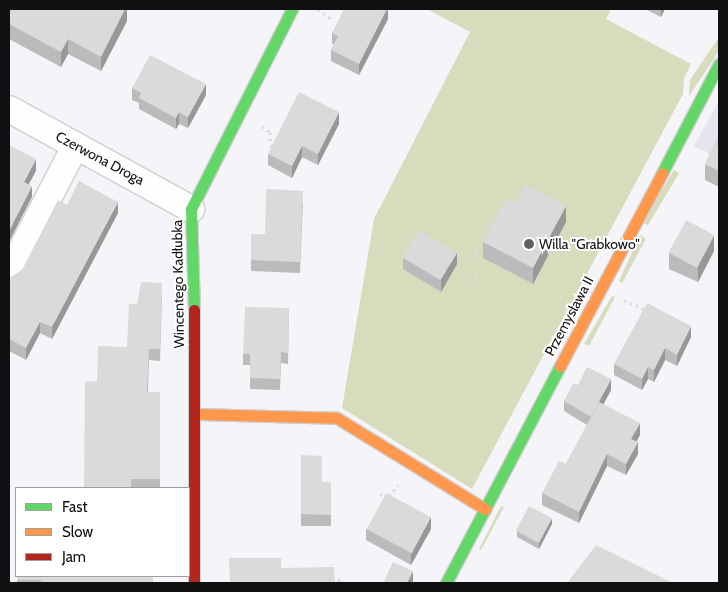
<!DOCTYPE html>
<html>
<head>
<meta charset="utf-8">
<style>
	body { margin:0 }
	#map { position:relative; width:728px; height:592px; overflow:hidden; background:#f5f5f9; font-family:Cabin,sans-serif }
	div>[style] { position:absolute }
	.built>* { inset:0; background:#e5e5f0 }
	.green>* { inset:0; background:#d7ddbc; transform-origin:0 0 }
	.path>* { height:3px; margin-top:-1.5px; transform-origin:0; background:repeating-linear-gradient(90deg,#dcdcdd 0 2.5px,transparent 0 6.5px) }
	.roads { filter:drop-shadow(1px 0 #cfcfd1) drop-shadow(-1px 0 #cfcfd1) drop-shadow(0 1px #cfcfd1) drop-shadow(0 -1px #cfcfd1) }
	.street>* { height:26px; margin:-13px; padding:0 13px; transform-origin:13px; border-radius:13px; background:#fefefe }
	.fast>* { height:11px; margin:-5.5px; padding:0 5.5px; transform-origin:5.5px; border-radius:5.5px; background:#63d668 }
	.slow>* { height:11px; margin:-5.5px; padding:0 5.5px; transform-origin:5.5px; border-radius:5.5px; background:#ff974d }
	.jam>* { height:11px; margin:-5.5px; padding:0 5.5px; transform-origin:5.5px; border-radius:5.5px; background:#b3261e }
	.wall>* { inset:0; background:#bcbbbb }
	.shaded-wall>* { inset:0; background:#999899 }
	.building>* { inset:0; background:#dbd9da; transform-origin:0 0 }
	.dots>* { width:14px; height:14px; translate:-50% -50%; box-sizing:border-box; border:2px solid #fff; border-radius:50% }
	span { translate:-50% -50%; white-space:nowrap; text-align:center; line-height:1.15; -webkit-text-stroke:4px #fff; paint-order:stroke }
	.street-label { font-size:14px; color:#101013 }
	.poi-label { font-size:14px; color:#101013 }
	.left { translate:0 -50%; text-align:left }
	.frame { position:absolute; inset:0; border:10px solid #101013; pointer-events:none }
	.legend { position:absolute; left:15px; top:487px; width:175px; height:90px; box-sizing:border-box; background:#fff; border:1px solid #9f9fa1; margin:0; padding:6px 9px; list-style:none; font-size:15px; color:#101013 }
	.legend li { display:flex; align-items:center; gap:10px; height:25px }
	.legend b { width:25px; border:1px solid #9f9fa1 }
</style>
</head>
<body>
<div id="map">
	<div class="built">
		<i style="clip-path:polygon(719px 100px,719px 159px,694px 146px)"></i>
	</div>
	<div class="green">
		<i style="clip-path:polygon(427px 9px,611px 9px,606px 19px,691px 64px,684px 78px,683px 94px,472px 489px,342px 408px,374px 219px,470px 32px)"></i>
		<i style="clip-path:polygon(719px 37px,719px 51px,689px 96px,690px 80px)"></i>
		<i style="left:674px;top:170px;width:6px;height:61px;rotate:31deg"></i>
		<i style="clip-path:polygon(640px 235px,646px 239px,622px 283px,619px 281px)"></i>
		<i style="clip-path:polygon(612px 296px,615px 297px,589px 346px,584px 344px)"></i>
		<i style="clip-path:polygon(501px 506px,504px 507px,481px 550px,479px 549px)"></i>
	</div>
	<div class="path">
		<i style="left:318px;top:9px;width:19px;rotate:35deg"></i>
		<i style="left:262px;top:126px;width:10px;rotate:37deg"></i>
		<i style="left:270px;top:132px;width:19px;rotate:87deg"></i>
		<i style="left:477px;top:287px;width:36px;rotate:-92deg"></i>
		<i style="left:476px;top:251px;width:33px;rotate:-67deg"></i>
		<i style="left:624px;top:300px;width:23px;rotate:25deg"></i>
		<i style="left:380px;top:494px;width:9px;rotate:32deg"></i>
		<i style="left:389px;top:496px;width:14px;rotate:-51deg"></i>
	</div>
	<div class="roads">
		<div class="street">
			<i style="left:9px;top:109px;width:208px;rotate:28.8deg"></i>
			<i style="left:9px;top:274px;width:145px;rotate:-62.6deg"></i>
		</div>
		<div class="fast">
			<i style="left:662px;top:173px;width:123px;rotate:-62.4deg"></i>
			<i style="left:194px;top:310px;width:101px;rotate:-91.7deg"></i>
			<i style="left:191px;top:209px;width:224px;rotate:-63.2deg"></i>
			<i style="left:446px;top:583px;width:245px;rotate:-62.3deg"></i>
		</div>
		<div class="slow">
			<i style="left:560px;top:366px;width:218px;rotate:-62.1deg"></i>
			<i style="left:195px;top:414px;width:142px;rotate:1.6deg"></i>
			<i style="left:337px;top:418px;width:174px;rotate:31.6deg"></i>
		</div>
		<div class="jam">
			<i style="left:194px;top:310px;width:273px;rotate:90deg"></i>
		</div>
	</div>
	<div class="wall">
		<i style="clip-path:polygon(9px 9px,127px 9px,127px 21px,101px 71px,68px 54px,61px 67px,9px 39px)"></i>
		<i style="clip-path:polygon(388px 9px,388px 19px,359px 75px,331px 61px,331px 50px,334px 45px,332px 44px,332px 33px)"></i>
		<i style="clip-path:polygon(645px 9px,665px 9px,661px 17px)"></i>
		<i style="clip-path:polygon(132px 88px,206px 95px,188px 128px,179px 124px,176px 129px,139px 109px,139px 103px,132px 100px)"></i>
		<i style="clip-path:polygon(339px 124px,318px 165px,302px 157px,292px 178px,268px 165px,268px 154px)"></i>
		<i style="clip-path:polygon(719px 135px,719px 187px,705px 180px,705px 164px)"></i>
		<i style="clip-path:polygon(303px 202px,300px 273px,251px 271px,251px 234px,265px 234px)"></i>
		<i style="clip-path:polygon(515px 203px,566px 222px,533px 284px,483px 258px,483px 242px)"></i>
		<i style="clip-path:polygon(67px 205px,118px 213px,52px 339px,40px 333px,26px 360px,9px 351px,9px 277px,10px 278px,22px 270px)"></i>
		<i style="clip-path:polygon(714px 251px,698px 282px,669px 269px,669px 253px)"></i>
		<i style="clip-path:polygon(403px 258px,457px 264px,441px 292px,403px 269px)"></i>
		<i style="clip-path:polygon(162px 294px,160px 361px,149px 360px,148px 392px,160px 392px,160px 488px,84px 488px,97px 381px,127px 347px,137px 304px)"></i>
		<i style="clip-path:polygon(289px 308px,288px 364px,281px 363px,280px 390px,250px 389px,250px 365px,243px 365px,243px 354px)"></i>
		<i style="clip-path:polygon(691px 337px,677px 366px,665px 360px,654px 382px,648px 379px,642px 390px,614px 375px,614px 364px)"></i>
		<i style="clip-path:polygon(611px 390px,603px 404px,640px 435px,636px 442px,638px 454px,626px 475px,607px 466px,579px 523px,542px 505px,542px 493px,566px 464px,587px 425px,564px 411px,564px 401px)"></i>
		<i style="clip-path:polygon(301px 455px,322px 482px,331px 483px,331px 526px,301px 526px)"></i>
		<i style="clip-path:polygon(552px 524px,539px 549px,517px 537px,517px 531px)"></i>
		<i style="clip-path:polygon(366px 529px,431px 529px,411px 565px,366px 540px)"></i>
		<i style="clip-path:polygon(17px 576px,153px 583px,17px 583px)"></i>
	</div>
	<div class="shaded-wall">
		<i style="clip-path:polygon(125px 9px,127px 9px,127px 21px,101px 71px,101px 57px)"></i>
		<i style="clip-path:polygon(387px 9px,388px 9px,388px 19px,359px 75px,359px 64px)"></i>
		<i style="clip-path:polygon(661px 9px,665px 9px,661px 17px)"></i>
		<i style="clip-path:polygon(68px 39px,68px 54px,61px 67px,61px 52px)"></i>
		<i style="clip-path:polygon(206px 84px,206px 95px,188px 128px,188px 117px)"></i>
		<i style="clip-path:polygon(179px 112px,179px 124px,176px 129px,176px 118px)"></i>
		<i style="clip-path:polygon(339px 112px,339px 124px,318px 165px,318px 154px)"></i>
		<i style="clip-path:polygon(302px 146px,302px 157px,292px 178px,292px 166px)"></i>
		<i style="clip-path:polygon(36px 159px,36px 171px,24px 193px,24px 182px)"></i>
		<i style="clip-path:polygon(32px 186px,32px 197px,9px 242px,9px 231px)"></i>
		<i style="clip-path:polygon(118px 202px,118px 213px,52px 339px,52px 327px)"></i>
		<i style="clip-path:polygon(566px 206px,566px 222px,533px 284px,533px 268px)"></i>
		<i style="clip-path:polygon(714px 235px,714px 251px,698px 282px,698px 267px)"></i>
		<i style="clip-path:polygon(457px 253px,457px 264px,441px 292px,441px 280px)"></i>
		<i style="clip-path:polygon(40px 322px,40px 333px,26px 360px,26px 348px)"></i>
		<i style="clip-path:polygon(691px 326px,691px 337px,677px 366px,677px 355px)"></i>
		<i style="clip-path:polygon(665px 348px,665px 360px,654px 382px,654px 370px)"></i>
		<i style="clip-path:polygon(648px 367px,648px 379px,642px 390px,642px 379px)"></i>
		<i style="clip-path:polygon(611px 379px,611px 390px,591px 428px,591px 417px)"></i>
		<i style="clip-path:polygon(640px 423px,640px 435px,631px 451px,631px 439px)"></i>
		<i style="clip-path:polygon(638px 442px,638px 454px,626px 475px,626px 464px)"></i>
		<i style="clip-path:polygon(607px 454px,607px 466px,579px 523px,579px 512px)"></i>
		<i style="clip-path:polygon(431px 517px,431px 529px,411px 565px,411px 553px)"></i>
		<i style="clip-path:polygon(552px 518px,552px 524px,539px 549px,539px 543px)"></i>
		<i style="clip-path:polygon(413px 571px,413px 583px,407px 583px)"></i>
	</div>
	<div class="building">
		<i style="clip-path:polygon(9px 9px,125px 9px,101px 57px,68px 39px,61px 52px,9px 24px)"></i>
		<i style="clip-path:polygon(344px 9px,387px 9px,359px 64px,331px 50px,338px 36px,332px 33px)"></i>
		<i style="clip-path:polygon(150px 55px,206px 84px,188px 117px,179px 112px,176px 118px,139px 98px,141px 93px,132px 88px)"></i>
		<i style="clip-path:polygon(299px 92px,339px 112px,318px 154px,302px 146px,292px 166px,268px 154px)"></i>
		<i style="clip-path:polygon(719px 135px,719px 171px,705px 164px)"></i>
		<i style="clip-path:polygon(9px 145px,36px 159px,24px 182px,32px 186px,9px 231px)"></i>
		<i style="clip-path:polygon(79px 181px,118px 202px,52px 327px,40px 322px,26px 348px,9px 339px,9px 277px,10px 278px,22px 270px,58px 200px,67px 205px)"></i>
		<i style="clip-path:polygon(525px 185px,566px 206px,533px 268px,483px 242px,506px 198px,515px 203px)"></i>
		<i style="clip-path:polygon(266px 189px,303px 191px,300px 262px,251px 260px,251px 234px,265px 234px)"></i>
		<i style="left:686px;top:220px;width:32px;height:37px;rotate:28deg"></i>
		<i style="left:419px;top:230px;width:44px;height:32px;rotate:31deg"></i>
		<i style="clip-path:polygon(141px 282px,162px 283px,160px 349px,149px 349px,147px 392px,160px 392px,160px 479px,131px 479px,131px 488px,84px 488px,85px 382px,97px 381px,98px 346px,127px 347px,129px 304px,137px 304px)"></i>
		<i style="clip-path:polygon(647px 303px,691px 326px,677px 355px,665px 348px,654px 370px,648px 367px,642px 379px,614px 364px)"></i>
		<i style="clip-path:polygon(245px 307px,289px 308px,288px 353px,281px 352px,280px 379px,250px 378px,250px 354px,243px 354px)"></i>
		<i style="clip-path:polygon(587px 367px,611px 379px,591px 417px,564px 401px,573px 383px,578px 385px)"></i>
		<i style="clip-path:polygon(599px 402px,640px 423px,631px 439px,638px 442px,626px 464px,607px 454px,579px 512px,542px 493px,559px 461px,566px 464px)"></i>
		<i style="clip-path:polygon(301px 455px,322px 456px,322px 482px,331px 483px,331px 515px,301px 514px)"></i>
		<i style="left:386px;top:493px;width:51px;height:41px;rotate:28deg"></i>
		<i style="left:529px;top:506px;width:26px;height:28px;rotate:28deg"></i>
		<i style="clip-path:polygon(596px 545px,673px 583px,567px 583px)"></i>
		<i style="clip-path:polygon(229px 558px,281px 558px,281px 568px,334px 567px,335px 583px,230px 583px)"></i>
		<i style="clip-path:polygon(393px 562px,413px 571px,407px 583px,383px 583px)"></i>
		<i style="clip-path:polygon(17px 576px,153px 576px,153px 583px,41px 583px,41px 580px,17px 580px)"></i>
		<i style="clip-path:polygon(340px 576px,340px 581px,348px 583px,336px 583px)"></i>
	</div>
	<div class="dots">
		<i style="left:529px;top:244px;background:#606064"></i>
	</div>
	<div class="street-label">
		<span style="left:100px;top:158px;rotate:28deg">Czerwona Droga</span>
		<span style="left:178px;top:284px;rotate:-91deg">Wincentego Kadłubka</span>
		<span style="left:569px;top:316px;rotate:-62deg">Przemysława II</span>
	</div>
	<div class="poi-label">
		<span class="left" style="left:539px;top:244px">Willa "Grabkowo"</span>
	</div>
	<div class="frame"></div>
	<ul class="legend">
	<li><b style="height:6px;background:#63d668"></b>Fast</li>
	<li><b style="height:6px;background:#ff974d"></b>Slow</li>
	<li><b style="height:6px;background:#b3261e"></b>Jam</li>
	</ul>
</div>
</body>
</html>
